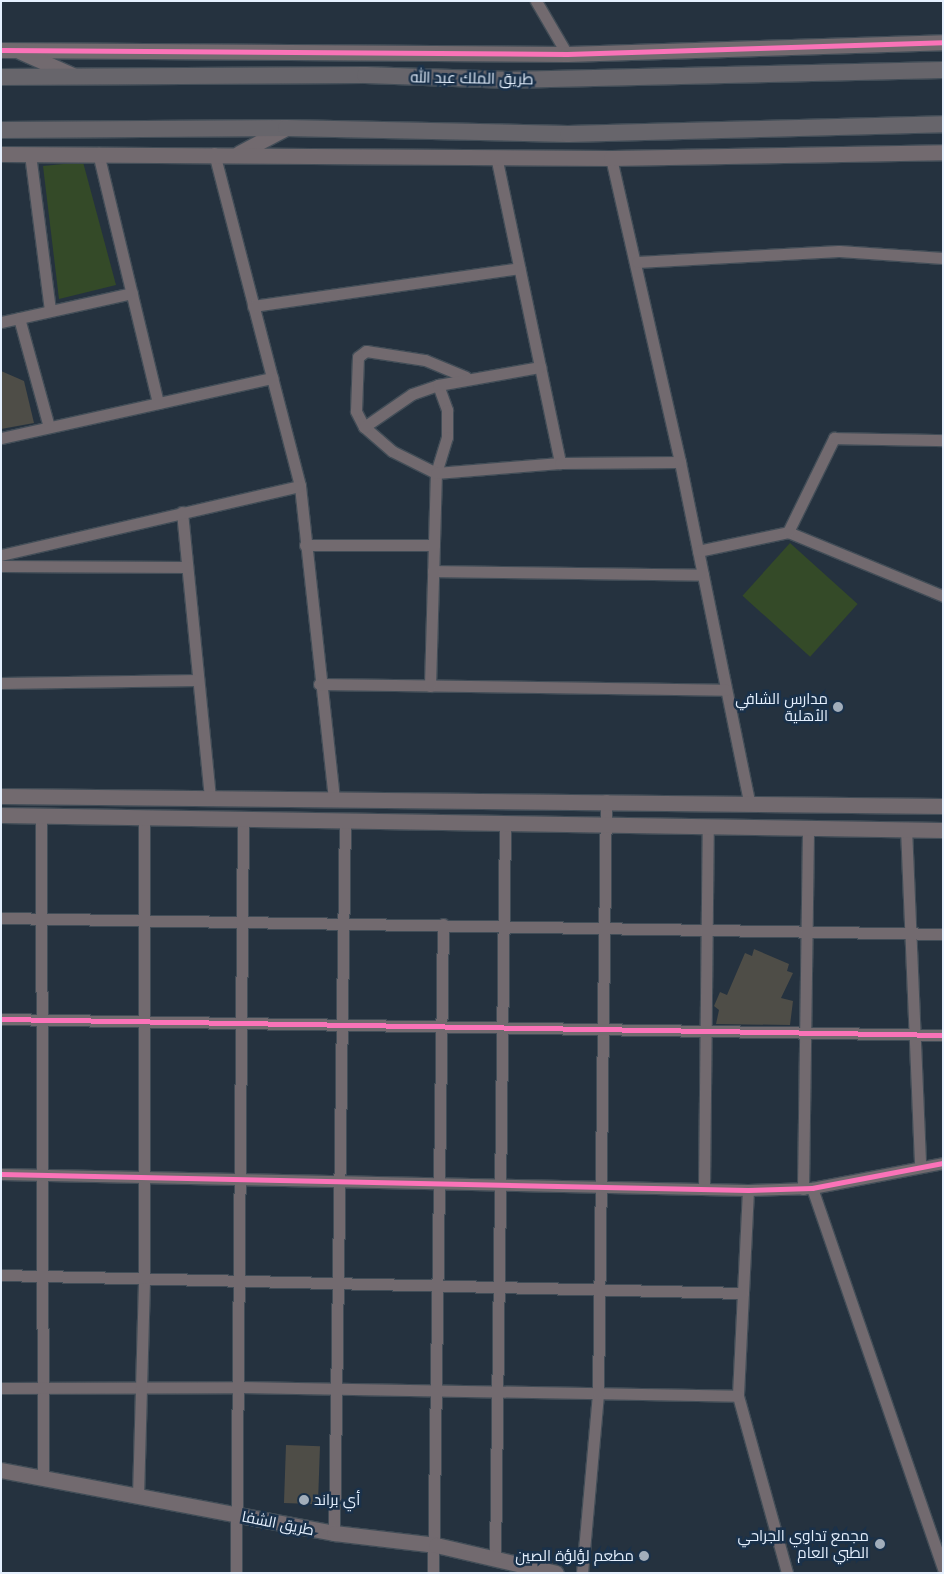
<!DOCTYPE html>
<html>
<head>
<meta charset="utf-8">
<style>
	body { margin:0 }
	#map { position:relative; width:944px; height:1574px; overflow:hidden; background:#25323f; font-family:Arial,Cairo,sans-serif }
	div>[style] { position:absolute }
	.green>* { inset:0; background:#344a28; transform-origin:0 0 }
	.building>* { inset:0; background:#4e4d47; transform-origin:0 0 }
	.roads { filter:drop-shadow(1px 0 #424d57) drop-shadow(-1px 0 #424d57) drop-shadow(0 1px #424d57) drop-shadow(0 -1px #424d57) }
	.minor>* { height:11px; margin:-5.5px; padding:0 5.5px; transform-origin:5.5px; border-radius:5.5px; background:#726a6f }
	.tertiary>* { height:15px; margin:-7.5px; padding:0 7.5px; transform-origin:7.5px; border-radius:7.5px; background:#726a6f }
	.secondary>* { height:16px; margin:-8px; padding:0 8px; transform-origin:8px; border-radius:8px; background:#67656b }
	.cycleway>* { height:5px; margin:-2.5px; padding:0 2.5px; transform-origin:2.5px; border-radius:2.5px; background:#fb73b8 }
	.dots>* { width:14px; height:14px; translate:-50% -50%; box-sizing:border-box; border:2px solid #1a314a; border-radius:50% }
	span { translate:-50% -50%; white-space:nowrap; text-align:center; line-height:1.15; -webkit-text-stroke:5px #1a314a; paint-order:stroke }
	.street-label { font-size:15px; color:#e5f0fe }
	.poi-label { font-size:15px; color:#e5f0fe }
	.right { translate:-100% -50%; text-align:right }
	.left { translate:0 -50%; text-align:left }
	.frame { position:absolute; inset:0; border:2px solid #e5f0fe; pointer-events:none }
</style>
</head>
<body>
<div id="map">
	<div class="green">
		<i style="clip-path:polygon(83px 162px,116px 285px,59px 299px,43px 166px)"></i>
		<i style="left:790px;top:543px;width:91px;height:71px;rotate:42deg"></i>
	</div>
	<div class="building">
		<i style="clip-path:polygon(1px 371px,24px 381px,34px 423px,1px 429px)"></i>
		<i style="clip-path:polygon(754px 949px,789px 964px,787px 971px,793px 973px,781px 998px,793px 1001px,790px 1025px,716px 1024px,719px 1010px,714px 1006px,720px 992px,727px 995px,745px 953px,752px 956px)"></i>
		<i style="left:286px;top:1445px;width:34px;height:58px;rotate:2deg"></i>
	</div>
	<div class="roads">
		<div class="minor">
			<i style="left:536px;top:1px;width:61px;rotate:59.7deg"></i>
			<i style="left:98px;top:153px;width:257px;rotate:76.5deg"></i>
			<i style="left:214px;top:153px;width:344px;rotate:75.5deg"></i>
			<i style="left:300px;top:486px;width:314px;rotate:83.8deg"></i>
			<i style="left:30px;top:154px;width:158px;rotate:82.7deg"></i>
			<i style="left:496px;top:156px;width:314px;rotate:78.2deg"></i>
			<i style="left:611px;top:158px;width:312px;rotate:77.2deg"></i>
			<i style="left:680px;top:462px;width:346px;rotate:78.5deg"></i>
			<i style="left:637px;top:262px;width:202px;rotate:-3.1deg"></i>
			<i style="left:839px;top:251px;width:104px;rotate:3.9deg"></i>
			<i style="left:253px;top:306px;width:269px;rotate:-8.1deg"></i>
			<i style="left:19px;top:318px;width:113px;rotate:74.6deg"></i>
			<i style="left:1px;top:322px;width:134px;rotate:-12.5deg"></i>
			<i style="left:438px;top:385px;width:27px;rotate:70deg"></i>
			<i style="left:447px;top:410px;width:27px;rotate:90deg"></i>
			<i style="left:447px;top:437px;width:38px;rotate:107deg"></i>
			<i style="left:436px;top:473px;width:49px;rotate:-153.4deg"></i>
			<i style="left:392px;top:451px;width:37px;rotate:-139deg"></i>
			<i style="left:364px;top:427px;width:18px;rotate:-117deg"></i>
			<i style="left:356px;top:411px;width:54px;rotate:-87.9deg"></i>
			<i style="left:358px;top:357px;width:10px;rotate:-37deg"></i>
			<i style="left:366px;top:351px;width:60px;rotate:8.7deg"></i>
			<i style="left:425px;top:360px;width:44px;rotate:22.5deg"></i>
			<i style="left:364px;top:427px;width:58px;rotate:-34.5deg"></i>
			<i style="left:412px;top:394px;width:28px;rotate:-19deg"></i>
			<i style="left:438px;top:385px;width:104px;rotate:-10deg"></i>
			<i style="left:1px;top:438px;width:278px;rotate:-12.5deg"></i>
			<i style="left:182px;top:512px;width:285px;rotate:84.4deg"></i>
			<i style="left:788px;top:532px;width:168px;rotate:22.4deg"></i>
			<i style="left:305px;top:545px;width:129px"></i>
			<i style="left:698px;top:551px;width:92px;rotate:-11.9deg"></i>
			<i style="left:788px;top:532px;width:105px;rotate:-63.9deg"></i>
			<i style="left:834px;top:438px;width:109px;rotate:1.1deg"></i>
			<i style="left:1px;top:555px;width:307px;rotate:-13deg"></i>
			<i style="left:1px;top:566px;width:186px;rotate:0.3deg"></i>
			<i style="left:433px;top:571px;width:270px;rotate:0.8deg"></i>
			<i style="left:1px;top:683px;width:197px;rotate:-0.9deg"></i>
			<i style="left:319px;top:684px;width:407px;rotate:0.8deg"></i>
			<i style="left:430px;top:686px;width:213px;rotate:-88.4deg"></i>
			<i style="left:436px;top:473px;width:124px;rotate:-4.6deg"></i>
			<i style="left:560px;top:463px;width:120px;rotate:-0.5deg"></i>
			<i style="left:41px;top:817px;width:661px;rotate:89.83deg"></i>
			<i style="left:906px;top:828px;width:339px;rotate:87.6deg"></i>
			<i style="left:1px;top:918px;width:942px;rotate:0.97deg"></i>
			<i style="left:1px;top:1019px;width:942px;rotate:0.97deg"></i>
			<i style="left:1px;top:1174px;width:747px;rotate:1.23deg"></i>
			<i style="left:748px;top:1190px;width:64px;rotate:-1.8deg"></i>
			<i style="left:812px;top:1188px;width:133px;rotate:-10.8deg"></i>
			<i style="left:812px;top:1188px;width:402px;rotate:71deg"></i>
			<i style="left:704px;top:1189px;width:364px;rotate:-89.4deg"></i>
			<i style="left:803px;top:1189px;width:363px;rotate:-89.2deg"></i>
			<i style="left:748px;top:1190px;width:206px;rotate:92.8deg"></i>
			<i style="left:738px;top:1396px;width:184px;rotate:74.5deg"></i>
			<i style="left:1px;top:1275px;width:742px;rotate:1.39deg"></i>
			<i style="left:1px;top:1388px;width:239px;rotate:-0.2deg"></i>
			<i style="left:240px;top:1387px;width:498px;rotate:1deg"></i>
			<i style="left:138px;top:1496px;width:218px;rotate:-88.4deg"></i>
			<i style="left:144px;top:1278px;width:460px;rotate:-90deg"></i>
			<i style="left:334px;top:1533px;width:713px;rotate:-89.12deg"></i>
			<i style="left:495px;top:1559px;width:737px;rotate:-89.22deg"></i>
			<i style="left:236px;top:1573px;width:754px;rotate:-89.47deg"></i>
			<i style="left:433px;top:1573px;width:649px;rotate:-89.12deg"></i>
			<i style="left:582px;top:1573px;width:181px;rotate:-84.9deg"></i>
			<i style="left:598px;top:1393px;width:593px;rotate:-89.23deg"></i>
		</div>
		<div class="tertiary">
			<i style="left:1px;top:50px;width:566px;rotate:0.4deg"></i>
			<i style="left:567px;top:54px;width:376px;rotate:-1.8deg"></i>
			<i style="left:21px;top:52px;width:59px;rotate:24deg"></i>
			<i style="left:239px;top:153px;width:53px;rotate:-28deg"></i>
			<i style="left:1px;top:154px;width:610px;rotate:0.38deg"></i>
			<i style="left:611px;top:158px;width:332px;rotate:-1deg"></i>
			<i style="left:1px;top:796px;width:942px;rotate:0.61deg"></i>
			<i style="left:1px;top:815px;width:942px;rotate:0.91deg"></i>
			<i style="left:1px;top:1470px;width:339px;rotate:10.7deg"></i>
			<i style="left:334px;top:1533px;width:103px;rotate:6.7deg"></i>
			<i style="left:436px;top:1545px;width:123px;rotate:13.1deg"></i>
		</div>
		<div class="secondary">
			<i style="left:1px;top:77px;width:364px;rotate:-0.3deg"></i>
			<i style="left:365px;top:75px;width:142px;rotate:2deg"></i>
			<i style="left:507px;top:80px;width:436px;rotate:-1.3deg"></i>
			<i style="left:1px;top:130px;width:285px;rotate:-0.4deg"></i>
			<i style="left:286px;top:128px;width:282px;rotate:1.2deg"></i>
			<i style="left:568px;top:134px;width:375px;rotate:-1.5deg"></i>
		</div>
	</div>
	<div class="cycleway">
		<i style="left:1px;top:50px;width:566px;rotate:0.4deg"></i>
		<i style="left:567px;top:54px;width:376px;rotate:-1.8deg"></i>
		<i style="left:1px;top:1019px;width:942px;rotate:0.97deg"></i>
		<i style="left:1px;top:1174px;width:747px;rotate:1.23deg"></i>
		<i style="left:748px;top:1190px;width:64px;rotate:-1.8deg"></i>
		<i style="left:812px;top:1188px;width:133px;rotate:-10.8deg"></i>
	</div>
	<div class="dots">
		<i style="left:838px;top:707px;background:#a2aebb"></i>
		<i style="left:304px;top:1500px;background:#a2aebb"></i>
		<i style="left:880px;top:1544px;background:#a2aebb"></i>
		<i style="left:644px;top:1556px;background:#a2aebb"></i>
	</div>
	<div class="street-label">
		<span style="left:472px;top:78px;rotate:1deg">طريق الملك عبد الله</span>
		<span style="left:278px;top:1523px;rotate:11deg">طريق الشفا</span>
	</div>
	<div class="poi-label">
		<span class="right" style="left:828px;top:707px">مدارس الشافي<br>الأهلية</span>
		<span class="left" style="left:314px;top:1500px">أي براند</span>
		<span class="right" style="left:869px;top:1544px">مجمع تداوي الجراحي<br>الطبي العام</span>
		<span class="right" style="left:634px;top:1556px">مطعم لؤلؤة الصين</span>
	</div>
	<div class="frame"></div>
</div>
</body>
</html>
